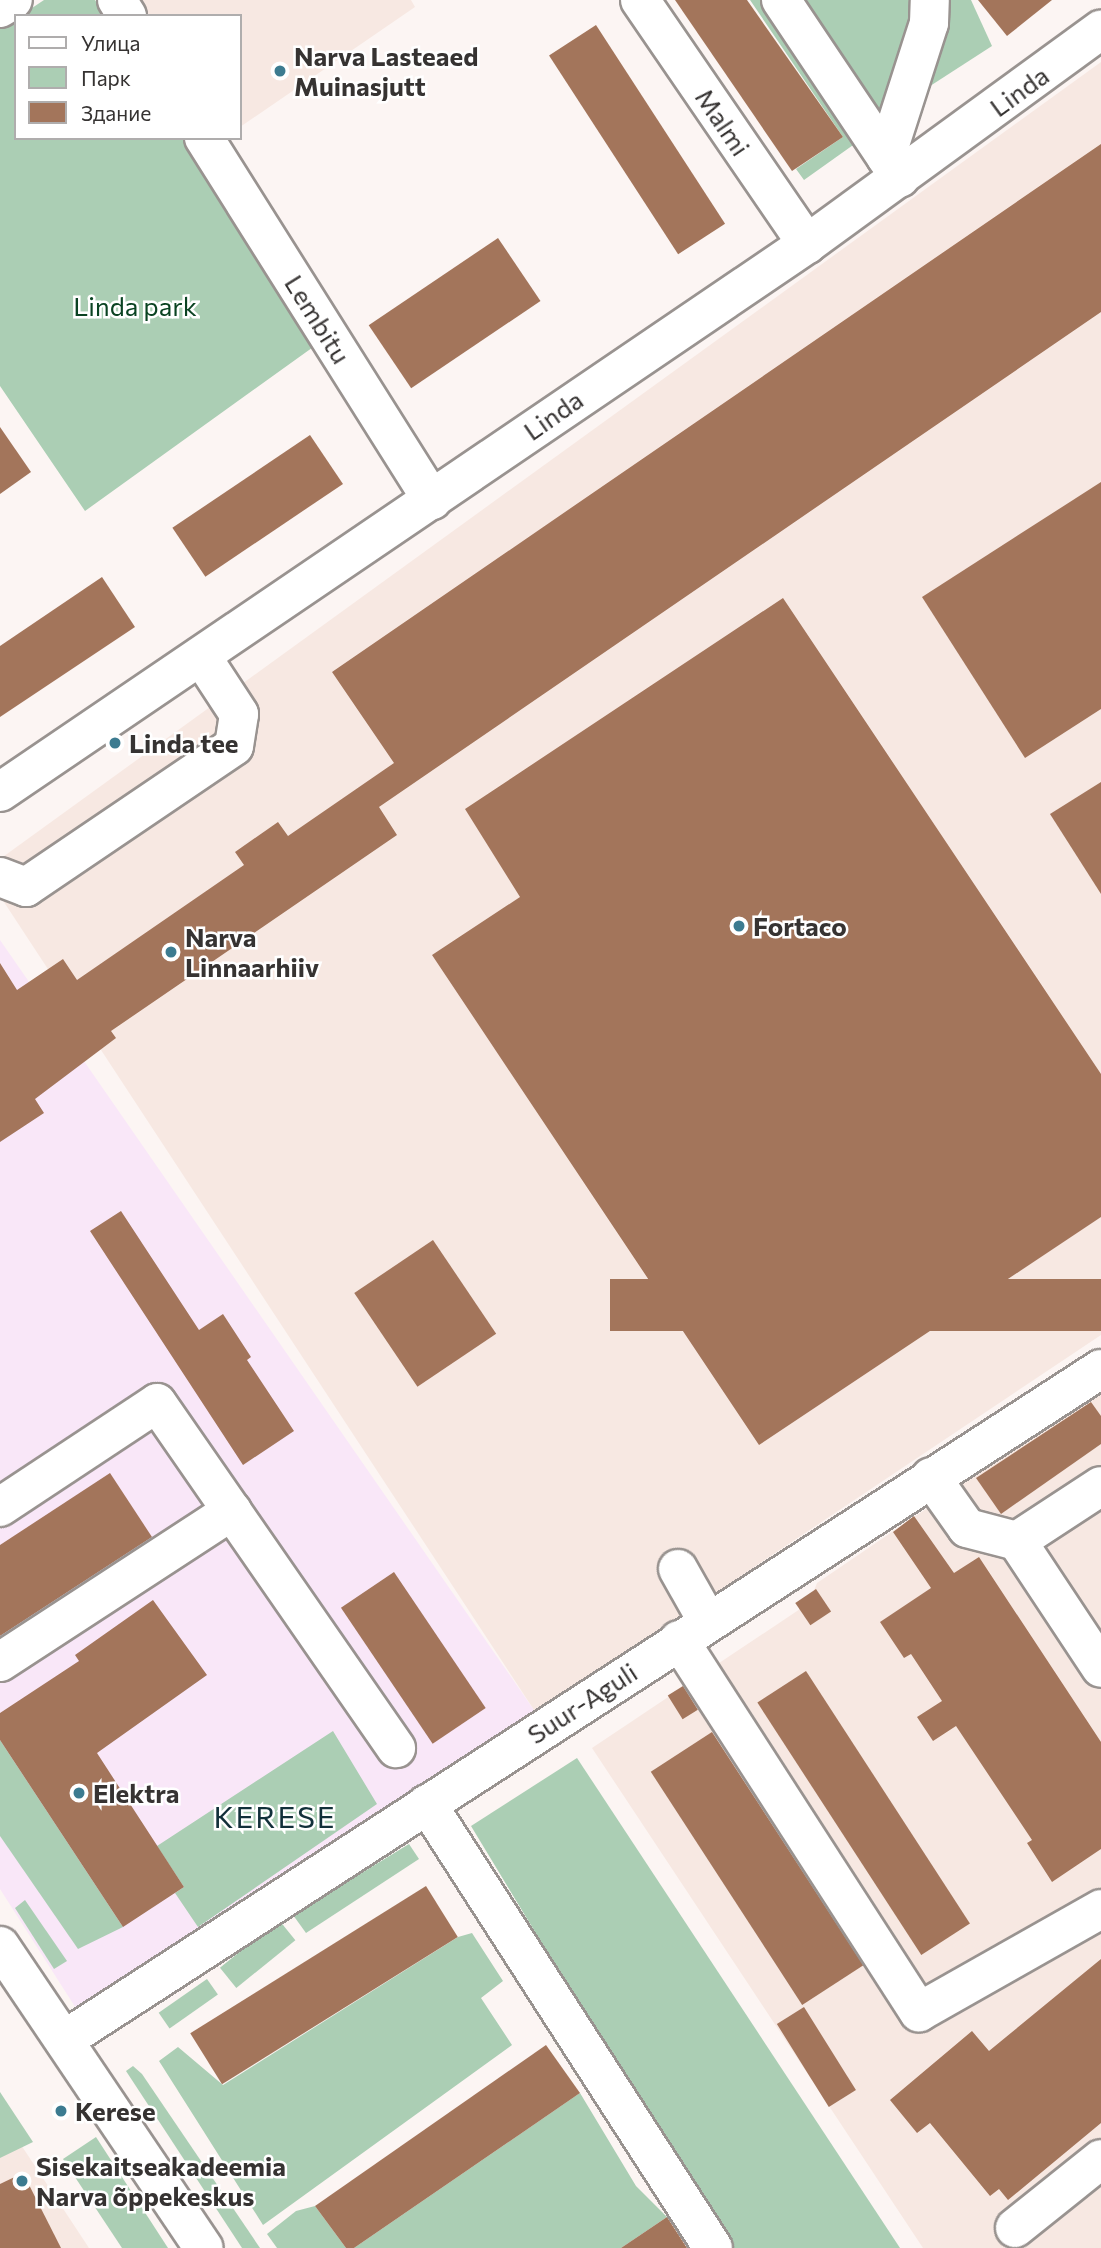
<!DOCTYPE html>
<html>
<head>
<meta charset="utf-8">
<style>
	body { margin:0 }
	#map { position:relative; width:1101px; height:2248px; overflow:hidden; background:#fcf5f3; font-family:Commissioner,sans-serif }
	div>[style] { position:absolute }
	.commercial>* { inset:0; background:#f9e7f8 }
	.built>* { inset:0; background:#f7e8e2 }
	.green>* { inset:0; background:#abceb4; transform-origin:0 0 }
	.building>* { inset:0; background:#a3755b; transform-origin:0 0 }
	.roads { filter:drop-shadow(2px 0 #999390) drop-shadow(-2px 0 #999390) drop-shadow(0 2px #999390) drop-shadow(0 -2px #999390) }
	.minor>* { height:38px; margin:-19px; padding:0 19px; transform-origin:19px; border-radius:19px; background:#fff }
	.highway>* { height:38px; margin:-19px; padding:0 19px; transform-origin:19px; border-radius:19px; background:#fff }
	.dots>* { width:19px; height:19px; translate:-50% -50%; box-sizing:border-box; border:4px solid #fff; border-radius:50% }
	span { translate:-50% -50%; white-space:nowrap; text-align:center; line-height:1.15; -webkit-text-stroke:5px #fff; paint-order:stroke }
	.poi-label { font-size:26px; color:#363332; font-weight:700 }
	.left { translate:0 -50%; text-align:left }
	.street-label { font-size:26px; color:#363332 }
	.park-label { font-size:26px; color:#0a4322 }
	.quarter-label { font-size:30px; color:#12303a; letter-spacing:2px }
	.legend { position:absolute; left:14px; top:14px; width:228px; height:126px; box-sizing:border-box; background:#fff; border:2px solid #afadad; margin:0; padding:9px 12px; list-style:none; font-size:21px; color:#363332 }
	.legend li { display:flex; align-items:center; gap:14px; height:35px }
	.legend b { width:35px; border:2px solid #afadad }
</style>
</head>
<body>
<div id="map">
	<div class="commercial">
		<i style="clip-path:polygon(0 940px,536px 1713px,86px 2024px,0 1889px)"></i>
	</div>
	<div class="built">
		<i style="clip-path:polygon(132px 0,411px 0,415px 7px,240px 127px,240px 16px,143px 16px)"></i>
		<i style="clip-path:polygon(1101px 62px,1101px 1335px,536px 1713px,0 896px,0 859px)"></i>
		<i style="clip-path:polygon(1101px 1390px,1101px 2248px,923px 2248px,592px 1748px,809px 1603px,817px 1583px)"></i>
		<i style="clip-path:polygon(0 2113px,89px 2248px,0 2248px)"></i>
	</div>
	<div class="green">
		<i style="clip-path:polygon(44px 0,95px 0,106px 16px,20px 16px)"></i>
		<i style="clip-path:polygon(750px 0,770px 0,863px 138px,804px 180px,796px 169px,843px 137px)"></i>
		<i style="clip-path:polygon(806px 0,921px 0,882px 119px)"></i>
		<i style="clip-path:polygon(929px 0,971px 0,992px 46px,910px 99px)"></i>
		<i style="clip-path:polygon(16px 18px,16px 138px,186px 138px,316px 345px,85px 511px,0 386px,0 29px)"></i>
		<i style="clip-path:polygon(333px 1731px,377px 1804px,198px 1927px,175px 1893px,184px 1887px,157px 1846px)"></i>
		<i style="clip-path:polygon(0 1741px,0 1740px,123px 1927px,78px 1949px,0 1836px)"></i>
		<i style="clip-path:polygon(577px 1758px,900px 2248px,726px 2248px,471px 1826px)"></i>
		<i style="clip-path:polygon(409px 1844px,419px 1859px,306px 1933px,293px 1915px)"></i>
		<i style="clip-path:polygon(25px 1900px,67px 1961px,54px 1969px,15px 1908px)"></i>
		<i style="left:279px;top:1920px;width:26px;height:76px;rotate:51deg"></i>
		<i style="clip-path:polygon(472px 1933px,503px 1981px,481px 1998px,512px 2045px,263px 2225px,159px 2061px,178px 2047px,223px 2085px,458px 1937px)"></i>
		<i style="left:207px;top:1979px;width:19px;height:59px;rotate:55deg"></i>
		<i style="clip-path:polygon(133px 2066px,142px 2074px,260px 2248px,242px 2248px,126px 2071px)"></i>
		<i style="clip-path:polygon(0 2092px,33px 2142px,0 2158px)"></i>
		<i style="clip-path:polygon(580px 2093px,636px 2186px,667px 2217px,621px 2248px,354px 2248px)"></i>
		<i style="clip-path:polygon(96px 2137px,168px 2248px,122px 2248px,63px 2159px)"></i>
		<i style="clip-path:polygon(315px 2206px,346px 2248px,277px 2248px,267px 2234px,296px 2211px)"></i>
	</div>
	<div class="building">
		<i style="clip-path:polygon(675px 0,747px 0,843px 137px,792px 171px)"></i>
		<i style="clip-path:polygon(978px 0,1052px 0,1007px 36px)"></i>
		<i style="left:596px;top:25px;width:237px;height:56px;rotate:57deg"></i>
		<i style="clip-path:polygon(1101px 144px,1101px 312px,379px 807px,397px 835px,111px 1031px,116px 1038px,35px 1099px,44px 1113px,0 1142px,0 963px,17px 990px,63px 959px,77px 980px,244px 865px,235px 852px,278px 822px,288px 836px,394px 763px,332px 672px)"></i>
		<i style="left:498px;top:238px;width:76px;height:156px;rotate:56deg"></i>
		<i style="clip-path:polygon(0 427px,31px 472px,0 494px)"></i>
		<i style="left:310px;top:435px;width:59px;height:166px;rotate:56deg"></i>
		<i style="clip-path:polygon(1101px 482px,1101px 709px,1025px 758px,922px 597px)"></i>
		<i style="clip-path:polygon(102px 577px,135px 627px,0 717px,0 646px)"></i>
		<i style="clip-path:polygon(783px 598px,1101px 1074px,1101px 1217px,759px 1445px,432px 955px,520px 897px,465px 809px)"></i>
		<i style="clip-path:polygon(1101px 782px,1101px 894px,1050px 814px)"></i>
		<i style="clip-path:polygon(121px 1211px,199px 1330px,223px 1314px,251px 1357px,247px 1360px,294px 1431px,243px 1465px,90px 1231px)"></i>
		<i style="left:433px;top:1240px;width:113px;height:95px;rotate:56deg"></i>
		<i style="left:1101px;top:1279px;width:52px;height:491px;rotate:90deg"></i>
		<i style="clip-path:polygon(1091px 1402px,1101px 1416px,1101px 1444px,1001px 1514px,976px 1478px)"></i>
		<i style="clip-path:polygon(110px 1473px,152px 1537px,0 1636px,0 1545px)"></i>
		<i style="clip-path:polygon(914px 1516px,954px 1573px,979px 1557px,1101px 1742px,1101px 1849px,1052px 1882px,1027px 1843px,1032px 1840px,956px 1726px,933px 1741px,917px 1717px,942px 1701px,911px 1654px,904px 1658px,880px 1622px,931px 1588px,893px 1532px)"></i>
		<i style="left:394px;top:1572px;width:164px;height:64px;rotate:56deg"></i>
		<i style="left:816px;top:1589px;width:27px;height:25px;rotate:56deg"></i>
		<i style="clip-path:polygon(153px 1600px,207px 1675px,97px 1753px,184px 1887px,123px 1927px,0 1740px,0 1713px,79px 1661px,75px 1655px)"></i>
		<i style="left:806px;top:1671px;width:301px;height:58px;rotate:57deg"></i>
		<i style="left:683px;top:1686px;width:28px;height:18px;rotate:58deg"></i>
		<i style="left:712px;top:1732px;width:278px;height:73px;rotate:57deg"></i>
		<i style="left:426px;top:1886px;width:60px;height:278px;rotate:58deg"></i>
		<i style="clip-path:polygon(1101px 1959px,1101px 2123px,1008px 2200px,999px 2189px,990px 2196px,930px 2123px,917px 2133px,890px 2100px,972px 2031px,989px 2051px)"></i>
		<i style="left:804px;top:2007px;width:98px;height:32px;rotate:58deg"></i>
		<i style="clip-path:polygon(546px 2045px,580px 2093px,354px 2248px,346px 2248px,315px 2206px)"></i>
		<i style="clip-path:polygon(23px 2173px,61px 2248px,0 2248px,0 2184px)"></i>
		<i style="clip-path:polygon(667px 2217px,687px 2248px,621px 2248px)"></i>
	</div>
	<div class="roads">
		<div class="minor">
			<i style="left:117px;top:0;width:19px;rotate:58deg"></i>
			<i style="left:640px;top:0;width:296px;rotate:55.6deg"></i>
			<i style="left:781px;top:0;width:214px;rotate:56.2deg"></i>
			<i style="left:0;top:8px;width:15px;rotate:-32deg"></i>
			<i style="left:204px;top:138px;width:428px;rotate:57.8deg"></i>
			<i style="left:886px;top:157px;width:141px;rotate:-72.2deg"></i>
			<i style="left:929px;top:23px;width:23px;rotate:-88deg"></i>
			<i style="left:0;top:792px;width:975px;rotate:-34.18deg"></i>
			<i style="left:807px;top:244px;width:364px;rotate:-36.1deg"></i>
			<i style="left:0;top:877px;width:28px;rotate:21deg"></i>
			<i style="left:26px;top:887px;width:251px;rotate:-34.1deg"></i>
			<i style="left:234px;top:746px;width:32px;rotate:-81deg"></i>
			<i style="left:239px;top:714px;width:69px;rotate:-123.2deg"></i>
			<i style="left:931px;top:1477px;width:62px;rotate:54.8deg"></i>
			<i style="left:967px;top:1528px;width:52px;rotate:14.6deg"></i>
			<i style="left:1017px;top:1541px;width:152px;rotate:56.5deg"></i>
			<i style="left:0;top:1507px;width:188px;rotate:-33.5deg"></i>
			<i style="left:157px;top:1403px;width:420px;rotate:55.3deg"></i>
			<i style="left:1017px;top:1541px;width:100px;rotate:-33.2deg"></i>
			<i style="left:678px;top:1569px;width:61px;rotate:60.5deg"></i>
			<i style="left:679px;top:1640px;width:443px;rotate:57.2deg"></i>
			<i style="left:919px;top:2012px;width:209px;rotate:-29.5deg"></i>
			<i style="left:0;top:1662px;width:277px;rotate:-33.1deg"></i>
			<i style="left:427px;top:1804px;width:528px;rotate:57.21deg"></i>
			<i style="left:64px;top:2040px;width:1235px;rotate:-32.91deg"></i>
			<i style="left:1015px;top:2228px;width:110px;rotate:-38.7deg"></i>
		</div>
		<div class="highway">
			<i style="left:0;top:1946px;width:364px;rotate:56deg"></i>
		</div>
	</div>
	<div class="dots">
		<i style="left:280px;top:71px;background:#3c7b90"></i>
		<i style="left:115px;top:743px;background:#3c7b90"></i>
		<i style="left:739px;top:926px;background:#3c7b90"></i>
		<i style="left:171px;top:952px;background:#3c7b90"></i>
		<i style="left:79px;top:1793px;background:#3c7b90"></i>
		<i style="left:61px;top:2111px;background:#3c7b90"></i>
		<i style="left:22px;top:2181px;background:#3c7b90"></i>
	</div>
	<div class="poi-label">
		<span class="left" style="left:294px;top:71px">Narva Lasteaed<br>Muinasjutt</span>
		<span class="left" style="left:129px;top:743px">Linda tee</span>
		<span class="left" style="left:753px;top:926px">Fortaco</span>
		<span class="left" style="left:185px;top:952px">Narva<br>Linnaarhiiv</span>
		<span class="left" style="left:93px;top:1793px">Elektra</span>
		<span class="left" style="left:75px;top:2111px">Kerese</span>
		<span class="left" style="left:36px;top:2181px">Sisekaitseakadeemia<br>Narva õppekeskus</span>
	</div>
	<div class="street-label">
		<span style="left:1019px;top:91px;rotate:-36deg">Linda</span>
		<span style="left:723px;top:122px;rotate:56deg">Malmi</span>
		<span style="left:318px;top:319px;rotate:58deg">Lembitu</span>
		<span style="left:553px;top:415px;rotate:-35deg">Linda</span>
		<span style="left:582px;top:1703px;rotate:-33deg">Suur-Aguli</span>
	</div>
	<div class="park-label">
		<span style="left:135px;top:306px">Linda park</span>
	</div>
	<div class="quarter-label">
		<span style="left:275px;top:1816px">KERESE</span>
	</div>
	<ul class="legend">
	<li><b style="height:9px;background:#fff"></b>Улица</li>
	<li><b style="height:19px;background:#abceb4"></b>Парк</li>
	<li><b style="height:19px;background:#a3755b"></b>Здание</li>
	</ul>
</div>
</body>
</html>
